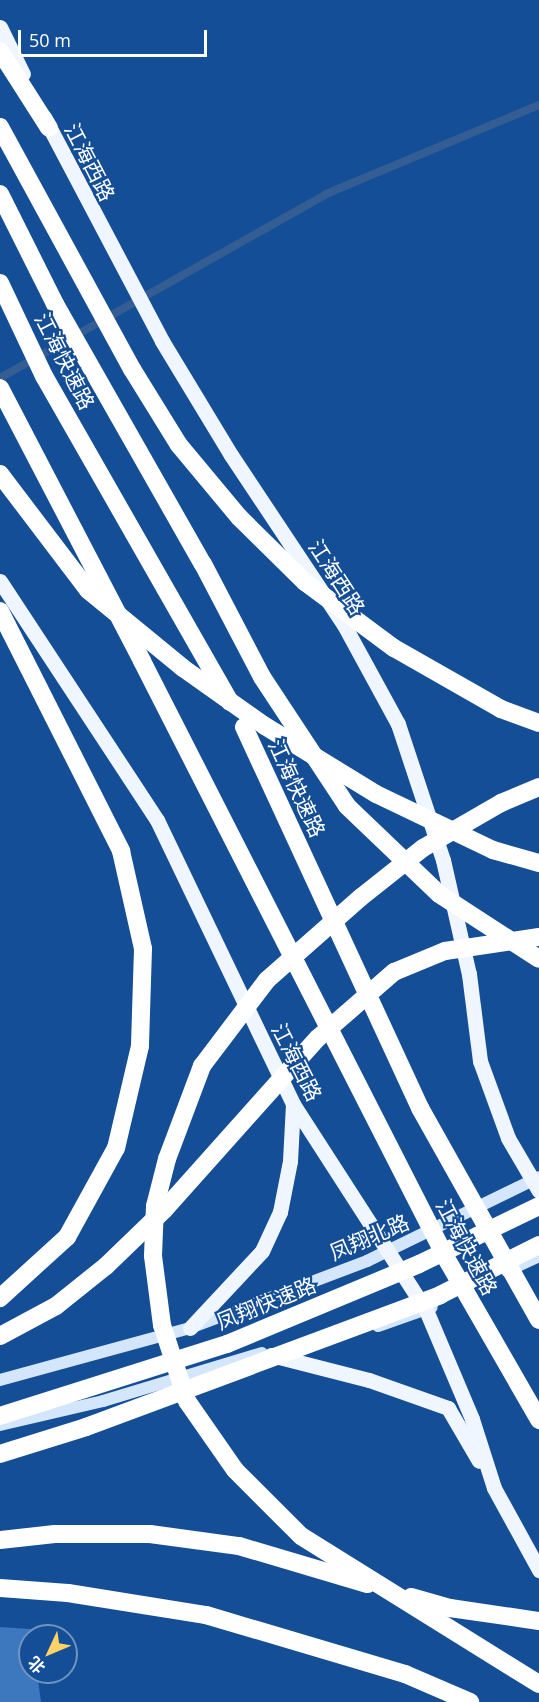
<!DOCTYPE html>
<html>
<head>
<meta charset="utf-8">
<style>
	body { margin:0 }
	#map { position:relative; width:539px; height:1702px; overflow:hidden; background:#144e96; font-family:"Open Sans","Noto Sans SC",sans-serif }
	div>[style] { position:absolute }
	.stream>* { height:8px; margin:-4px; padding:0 4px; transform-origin:4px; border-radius:4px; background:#345e93 }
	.building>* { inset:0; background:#3d77be }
	.secondary>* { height:12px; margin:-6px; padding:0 6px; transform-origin:6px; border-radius:6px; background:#d4e6fc }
	.primary>* { height:15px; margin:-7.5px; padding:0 7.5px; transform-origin:7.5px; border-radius:7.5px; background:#f0f6ff }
	.highway>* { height:18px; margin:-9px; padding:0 9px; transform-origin:9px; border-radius:9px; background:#fff }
	.highway-bridge>* { height:18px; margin:-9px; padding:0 9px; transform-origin:9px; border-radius:9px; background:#fff }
	span { translate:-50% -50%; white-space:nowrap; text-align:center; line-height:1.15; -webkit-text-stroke:4.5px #144e96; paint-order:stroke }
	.street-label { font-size:21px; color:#fff }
	.north { position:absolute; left:18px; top:1624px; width:60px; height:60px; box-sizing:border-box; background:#144e96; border:2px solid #7295c0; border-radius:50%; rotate:226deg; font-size:16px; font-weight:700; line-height:24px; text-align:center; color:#fff }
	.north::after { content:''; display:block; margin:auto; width:21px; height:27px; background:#ffd266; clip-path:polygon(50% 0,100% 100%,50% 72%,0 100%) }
	.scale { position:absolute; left:18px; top:30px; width:189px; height:27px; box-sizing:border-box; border:3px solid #fff; border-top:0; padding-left:8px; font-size:18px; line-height:21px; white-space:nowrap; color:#fff; -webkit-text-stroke:4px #144e96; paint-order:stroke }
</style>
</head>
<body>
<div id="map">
	<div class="stream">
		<i style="left:0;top:378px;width:374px;rotate:-29.4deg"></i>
		<i style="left:326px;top:194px;width:231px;rotate:-22.7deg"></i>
	</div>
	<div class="building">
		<i style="clip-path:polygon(0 1627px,31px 1629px,32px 1636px,30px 1636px,30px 1672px,37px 1672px,41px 1702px,0 1702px)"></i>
	</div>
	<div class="secondary">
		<i style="left:507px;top:1271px;width:35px;rotate:-25deg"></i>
		<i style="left:378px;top:1326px;width:57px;rotate:-19.4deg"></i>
		<i style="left:0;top:1380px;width:197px;rotate:-15.3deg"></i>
		<i style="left:190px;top:1328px;width:189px;rotate:-20.7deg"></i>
		<i style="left:367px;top:1261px;width:191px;rotate:-26deg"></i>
		<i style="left:0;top:1425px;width:106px;rotate:-13.1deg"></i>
		<i style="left:103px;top:1401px;width:166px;rotate:-16.8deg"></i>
	</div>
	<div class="primary">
		<i style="left:0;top:27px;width:52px;rotate:63.9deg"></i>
		<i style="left:44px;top:117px;width:253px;rotate:62.2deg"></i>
		<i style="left:162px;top:341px;width:133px;rotate:58.8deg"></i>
		<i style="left:231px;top:455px;width:204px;rotate:56.4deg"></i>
		<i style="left:344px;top:625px;width:113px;rotate:61.4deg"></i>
		<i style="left:398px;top:724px;width:143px;rotate:71.7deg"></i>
		<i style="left:443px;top:860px;width:117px;rotate:77.2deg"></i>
		<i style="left:469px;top:974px;width:88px;rotate:82.8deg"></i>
		<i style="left:480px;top:1061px;width:82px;rotate:70deg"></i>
		<i style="left:508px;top:1138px;width:61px;rotate:59.7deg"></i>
		<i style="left:0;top:581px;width:286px;rotate:56.7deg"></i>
		<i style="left:157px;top:820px;width:315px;rotate:64.4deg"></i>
		<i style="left:293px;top:1104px;width:245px;rotate:57.2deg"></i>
		<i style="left:426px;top:1310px;width:118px;rotate:67.1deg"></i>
		<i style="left:472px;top:1419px;width:72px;rotate:72.3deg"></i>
		<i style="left:494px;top:1488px;width:94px;rotate:61.2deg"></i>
		<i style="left:190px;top:1328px;width:105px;rotate:-46.9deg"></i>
		<i style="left:262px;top:1251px;width:43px;rotate:-65.2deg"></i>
		<i style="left:280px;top:1212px;width:52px;rotate:-78.9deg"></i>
		<i style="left:290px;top:1161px;width:57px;rotate:-87deg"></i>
		<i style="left:271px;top:1355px;width:101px;rotate:14.3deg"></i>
		<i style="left:369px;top:1380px;width:84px;rotate:19.5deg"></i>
		<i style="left:448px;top:1408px;width:61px;rotate:59.7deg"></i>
	</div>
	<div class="highway">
		<i style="left:0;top:51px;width:91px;rotate:57.5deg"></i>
		<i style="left:0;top:283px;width:103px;rotate:64.7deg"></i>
		<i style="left:44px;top:376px;width:375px;rotate:60.3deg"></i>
		<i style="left:0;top:388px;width:308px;rotate:62.5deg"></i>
		<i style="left:0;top:611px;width:269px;rotate:63.2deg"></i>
		<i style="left:121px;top:851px;width:100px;rotate:77.3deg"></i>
		<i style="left:143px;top:949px;width:97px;rotate:91.8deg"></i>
		<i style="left:140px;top:1046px;width:105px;rotate:103.2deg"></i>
		<i style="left:116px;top:1148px;width:102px;rotate:118.8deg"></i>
		<i style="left:67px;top:1237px;width:91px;rotate:137.7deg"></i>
		<i style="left:0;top:1336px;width:64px;rotate:-28.2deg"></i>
		<i style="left:56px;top:1306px;width:64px;rotate:-38.7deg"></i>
		<i style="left:0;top:1540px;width:55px;rotate:-6.2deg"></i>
		<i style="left:55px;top:1534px;width:95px"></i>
		<i style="left:0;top:1588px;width:68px;rotate:4.2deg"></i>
		<i style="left:68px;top:1593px;width:140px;rotate:9.1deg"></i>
		<i style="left:206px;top:1615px;width:208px;rotate:16.5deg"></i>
		<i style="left:405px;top:1674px;width:71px;rotate:23.3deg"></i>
		<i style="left:450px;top:1608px;width:90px;rotate:8.3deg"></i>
	</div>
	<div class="highway-bridge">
		<i style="left:0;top:127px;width:276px;rotate:61.4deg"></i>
		<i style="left:132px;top:369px;width:89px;rotate:58.3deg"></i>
		<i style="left:179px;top:445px;width:94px;rotate:50.2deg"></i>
		<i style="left:239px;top:517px;width:93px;rotate:44.6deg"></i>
		<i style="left:305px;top:582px;width:111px;rotate:36.6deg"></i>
		<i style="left:394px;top:648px;width:123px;rotate:29.7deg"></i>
		<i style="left:501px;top:709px;width:40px;rotate:20.2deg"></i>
		<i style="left:0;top:194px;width:123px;rotate:63.4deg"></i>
		<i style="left:55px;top:304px;width:299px;rotate:60.4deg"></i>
		<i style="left:203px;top:564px;width:127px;rotate:62.4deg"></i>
		<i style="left:262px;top:677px;width:154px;rotate:56.6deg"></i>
		<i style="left:347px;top:806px;width:127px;rotate:43.7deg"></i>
		<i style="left:439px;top:894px;width:119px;rotate:33deg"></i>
		<i style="left:0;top:474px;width:146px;rotate:52.8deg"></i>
		<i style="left:88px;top:590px;width:123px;rotate:39.4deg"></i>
		<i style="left:183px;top:668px;width:100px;rotate:35.3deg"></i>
		<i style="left:265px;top:726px;width:130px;rotate:31.5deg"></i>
		<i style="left:376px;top:794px;width:130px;rotate:25.6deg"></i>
		<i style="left:493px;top:850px;width:48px;rotate:15.8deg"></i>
		<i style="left:142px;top:661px;width:670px;rotate:63.01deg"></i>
		<i style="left:446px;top:1258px;width:187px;rotate:60.1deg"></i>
		<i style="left:244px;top:727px;width:420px;rotate:65.2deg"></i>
		<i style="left:420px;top:1108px;width:243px;rotate:60.7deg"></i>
		<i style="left:539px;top:787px;width:41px;rotate:157.2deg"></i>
		<i style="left:501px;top:803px;width:90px;rotate:150deg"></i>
		<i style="left:423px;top:848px;width:80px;rotate:141.6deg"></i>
		<i style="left:360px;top:898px;width:124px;rotate:138.6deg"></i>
		<i style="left:267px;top:980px;width:108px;rotate:127.1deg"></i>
		<i style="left:202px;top:1066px;width:99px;rotate:110.6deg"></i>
		<i style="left:167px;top:1159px;width:49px;rotate:104.3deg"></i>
		<i style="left:155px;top:1206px;width:50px;rotate:92.3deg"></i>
		<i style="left:153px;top:1256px;width:70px;rotate:82.6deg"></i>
		<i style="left:162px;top:1325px;width:80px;rotate:71.8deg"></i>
		<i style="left:187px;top:1401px;width:84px;rotate:55.2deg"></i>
		<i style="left:235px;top:1470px;width:93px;rotate:45deg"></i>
		<i style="left:301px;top:1536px;width:280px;rotate:31.9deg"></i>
		<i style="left:106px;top:1266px;width:81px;rotate:-44deg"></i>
		<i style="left:164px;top:1210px;width:231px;rotate:-48.2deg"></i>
		<i style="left:318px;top:1038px;width:101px;rotate:-41deg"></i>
		<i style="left:394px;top:972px;width:55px;rotate:-22.4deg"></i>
		<i style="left:445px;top:951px;width:95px;rotate:-8.5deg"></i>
		<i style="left:0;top:1416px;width:238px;rotate:-17.6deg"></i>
		<i style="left:227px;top:1344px;width:208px;rotate:-22.6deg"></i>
		<i style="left:419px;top:1264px;width:133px;rotate:-25.8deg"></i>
		<i style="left:0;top:1454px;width:90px;rotate:-17.4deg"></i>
		<i style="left:86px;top:1427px;width:378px;rotate:-20.4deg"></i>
		<i style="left:440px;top:1295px;width:111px;rotate:-26.8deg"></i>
		<i style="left:150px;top:1534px;width:90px;rotate:7.7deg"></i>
		<i style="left:239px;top:1546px;width:134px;rotate:16.5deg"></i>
		<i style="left:411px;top:1597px;width:41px;rotate:15.8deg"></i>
	</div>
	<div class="street-label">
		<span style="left:90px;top:162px;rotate:63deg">江海西路</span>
		<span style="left:65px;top:361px;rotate:63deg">江海快速路</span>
		<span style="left:337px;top:577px;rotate:57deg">江海西路</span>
		<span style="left:297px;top:788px;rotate:65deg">江海快速路</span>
		<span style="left:297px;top:1062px;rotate:63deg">江海西路</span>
		<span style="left:369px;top:1237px;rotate:-23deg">凤翔北路</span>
		<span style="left:467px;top:1247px;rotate:62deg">江海快速路</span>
		<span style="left:266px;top:1303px;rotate:-22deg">凤翔快速路</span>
	</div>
	<div class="north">北</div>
	<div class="scale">50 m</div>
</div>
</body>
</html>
